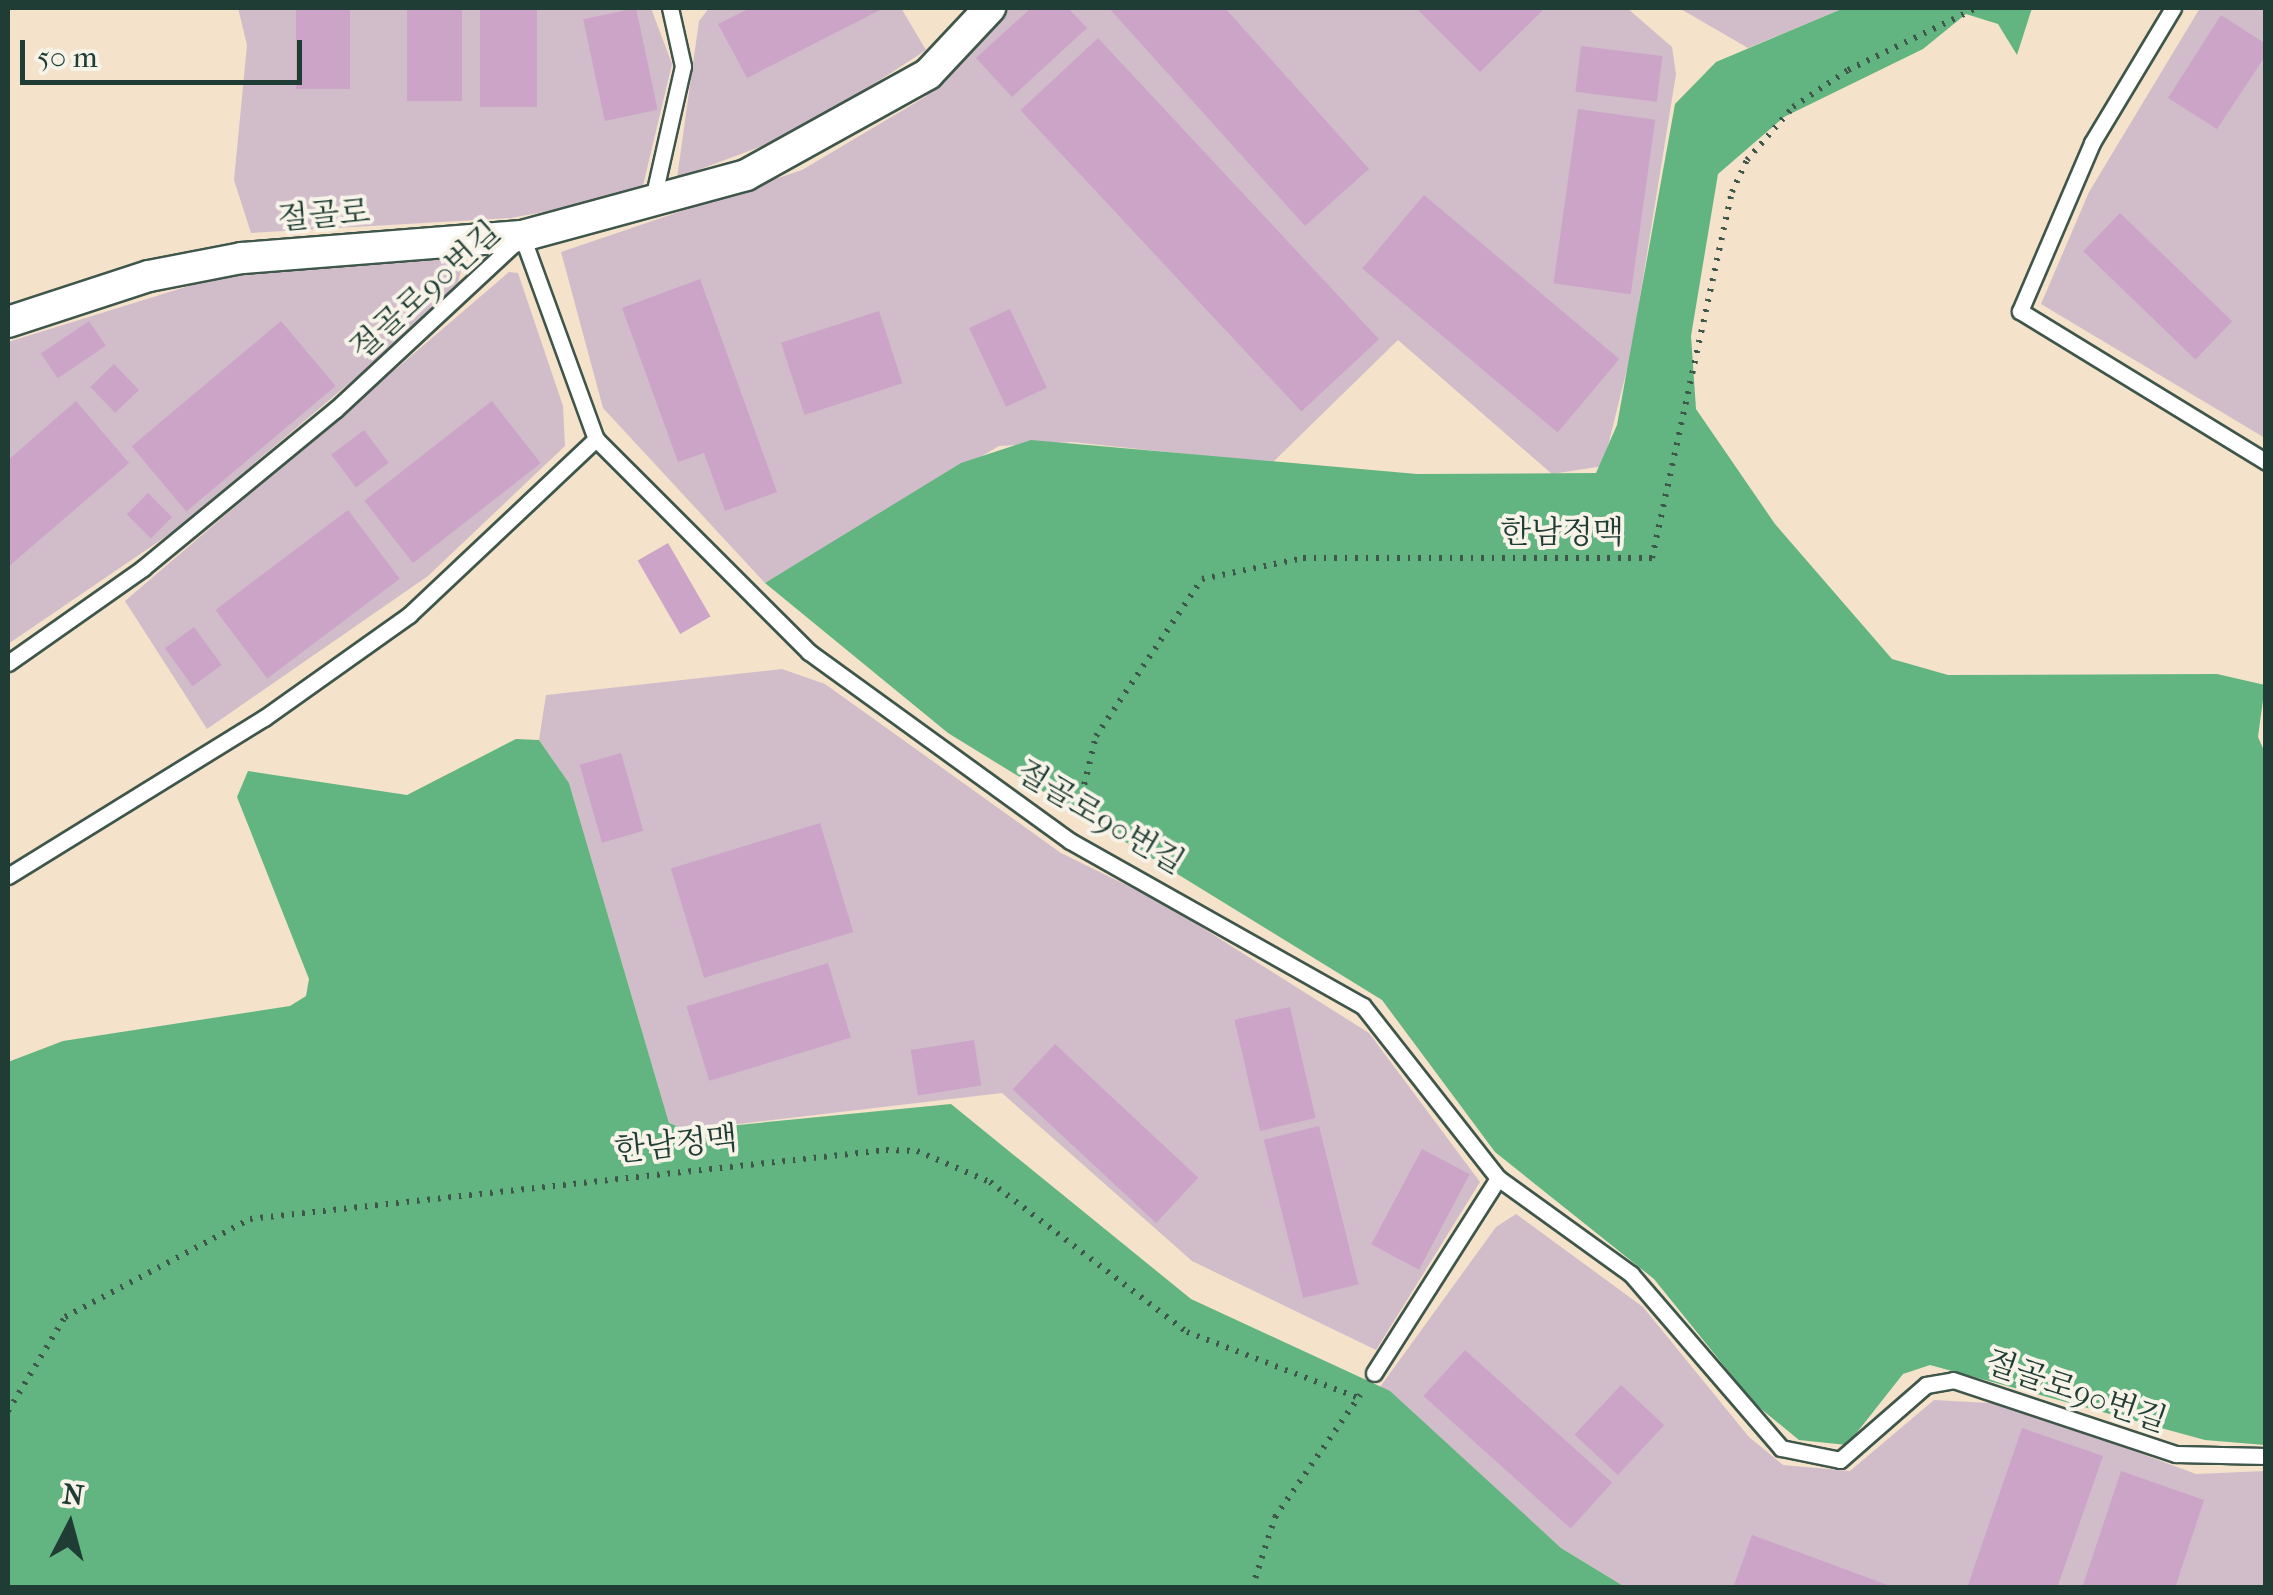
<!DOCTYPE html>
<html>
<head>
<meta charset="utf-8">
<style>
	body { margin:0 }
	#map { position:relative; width:2273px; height:1595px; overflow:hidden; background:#f4e2ca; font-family:"IM FELL French Canon","Noto Serif KR",serif }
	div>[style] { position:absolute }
	.industrial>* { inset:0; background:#d1bdca }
	.forest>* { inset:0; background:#62b581 }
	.building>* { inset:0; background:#cba4c7; transform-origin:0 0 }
	.path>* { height:6px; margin-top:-3px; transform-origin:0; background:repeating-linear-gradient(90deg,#3f564a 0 2.5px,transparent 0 10.5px) }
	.roads { filter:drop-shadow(2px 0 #3f564a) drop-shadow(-2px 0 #3f564a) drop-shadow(0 2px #3f564a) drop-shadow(0 -2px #3f564a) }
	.lane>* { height:15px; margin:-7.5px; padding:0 7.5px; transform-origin:7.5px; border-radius:7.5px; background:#fff }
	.street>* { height:30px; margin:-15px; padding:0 15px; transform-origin:15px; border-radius:15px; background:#fff }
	span { translate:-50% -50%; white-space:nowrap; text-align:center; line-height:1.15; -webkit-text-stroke:8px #f7f3e8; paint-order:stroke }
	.street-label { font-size:32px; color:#1f3d34 }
	.frame { position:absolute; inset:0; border:10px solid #1f3d34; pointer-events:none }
	.north { position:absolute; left:20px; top:1475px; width:100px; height:100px; -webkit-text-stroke:8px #f7f3e8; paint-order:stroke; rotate:6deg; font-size:28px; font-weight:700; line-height:40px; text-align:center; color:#1f3d34 }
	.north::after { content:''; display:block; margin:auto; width:35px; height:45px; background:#1f3d34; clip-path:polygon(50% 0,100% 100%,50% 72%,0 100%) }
	.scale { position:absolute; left:20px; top:40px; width:282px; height:45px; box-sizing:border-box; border:5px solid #1f3d34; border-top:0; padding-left:12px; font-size:30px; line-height:35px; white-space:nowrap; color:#1f3d34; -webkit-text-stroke:8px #f7f3e8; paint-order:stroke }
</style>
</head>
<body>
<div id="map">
	<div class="industrial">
		<i style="clip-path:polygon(238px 8px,651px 8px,672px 64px,641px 194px,511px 218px,251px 233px,234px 180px,247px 45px)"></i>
		<i style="clip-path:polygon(709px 8px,901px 8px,926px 50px,802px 131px,677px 178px,699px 21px)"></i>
		<i style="clip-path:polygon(1010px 8px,1627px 8px,1672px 47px,1676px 74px,1631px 353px,1603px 466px,1552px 474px,1398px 340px,1272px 463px,1072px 442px,999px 446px,765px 583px,603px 408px,561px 252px,802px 170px,925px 97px)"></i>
		<i style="clip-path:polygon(1679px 8px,1844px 8px,1748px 48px)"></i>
		<i style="clip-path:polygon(2200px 8px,2265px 8px,2265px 438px,2041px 304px,2089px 192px)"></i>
		<i style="clip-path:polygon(451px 257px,462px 264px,458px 285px,390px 349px,174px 531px,8px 644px,8px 342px,221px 276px)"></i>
		<i style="clip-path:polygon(509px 272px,518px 273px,563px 406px,565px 446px,428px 576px,207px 729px,125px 601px)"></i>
		<i style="clip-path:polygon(782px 669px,825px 684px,1061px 853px,1163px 903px,1369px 1033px,1480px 1182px,1376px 1350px,1192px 1261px,1002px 1093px,687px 1130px,669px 1123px,569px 783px,539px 740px,546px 695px)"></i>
		<i style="clip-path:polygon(1516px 1214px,1643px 1307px,1749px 1437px,1783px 1465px,1850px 1471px,1934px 1400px,2007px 1404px,2196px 1474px,2265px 1471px,2265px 1587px,1625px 1587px,1561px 1548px,1380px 1387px,1496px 1227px)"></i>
	</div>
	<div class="forest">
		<i style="clip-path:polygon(1844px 8px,2032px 8px,2017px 55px,1998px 24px,1966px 14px,1923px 49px,1784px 117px,1718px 174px,1691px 336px,1696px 409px,1775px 524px,1892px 659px,1948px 675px,2217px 674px,2265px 685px,2258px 737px,2266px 755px,2265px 1445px,2205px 1440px,1930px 1365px,1903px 1374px,1847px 1445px,1799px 1440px,1754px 1403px,1654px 1279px,1495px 1152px,1382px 1000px,948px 733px,765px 583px,961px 463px,1031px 440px,1417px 474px,1596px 473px,1617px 425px,1675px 104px,1716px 62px)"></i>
		<i style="clip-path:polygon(516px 739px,539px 740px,569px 783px,669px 1123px,687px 1130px,951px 1104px,1191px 1299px,1390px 1391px,1561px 1548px,1625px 1587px,8px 1587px,8px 1062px,63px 1041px,290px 1006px,306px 996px,309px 979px,237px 797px,248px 771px,407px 795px)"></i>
	</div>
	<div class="building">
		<i style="left:296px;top:8px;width:54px;height:81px"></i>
		<i style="left:407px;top:8px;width:55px;height:93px"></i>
		<i style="left:480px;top:8px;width:57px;height:99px"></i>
		<i style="left:636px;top:8px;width:104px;height:54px;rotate:78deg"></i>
		<i style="clip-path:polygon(750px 8px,884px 8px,747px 78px,718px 24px)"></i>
		<i style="clip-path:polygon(1031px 8px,1068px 8px,1087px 28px,1012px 97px,976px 58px)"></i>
		<i style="clip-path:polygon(1109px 8px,1225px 8px,1369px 169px,1305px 226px)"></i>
		<i style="clip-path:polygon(1416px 8px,1545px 8px,1480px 72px)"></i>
		<i style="clip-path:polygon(2221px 15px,2266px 44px,2266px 55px,2217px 129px,2168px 98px)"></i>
		<i style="left:1098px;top:38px;width:412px;height:106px;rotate:47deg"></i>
		<i style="left:1581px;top:46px;width:82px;height:46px;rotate:7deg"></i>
		<i style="left:1578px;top:109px;width:78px;height:176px;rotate:8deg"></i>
		<i style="left:1424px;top:195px;width:255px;height:96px;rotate:40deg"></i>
		<i style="left:2120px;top:213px;width:156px;height:53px;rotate:44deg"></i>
		<i style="clip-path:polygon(700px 279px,777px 492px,725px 511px,704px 453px,678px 462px,622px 308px)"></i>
		<i style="left:1010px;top:309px;width:87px;height:45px;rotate:65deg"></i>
		<i style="left:879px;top:311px;width:76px;height:103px;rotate:72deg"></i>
		<i style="left:89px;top:321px;width:30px;height:58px;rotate:56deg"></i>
		<i style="left:281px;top:321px;width:85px;height:195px;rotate:50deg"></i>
		<i style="left:114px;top:364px;width:36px;height:33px;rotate:46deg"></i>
		<i style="clip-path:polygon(76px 401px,129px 463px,8px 567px,8px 460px)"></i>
		<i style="left:492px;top:401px;width:79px;height:162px;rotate:52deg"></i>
		<i style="left:364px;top:430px;width:41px;height:41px;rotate:53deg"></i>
		<i style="left:148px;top:493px;width:34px;height:30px;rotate:45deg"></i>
		<i style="left:348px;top:510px;width:86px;height:166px;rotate:53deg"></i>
		<i style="left:668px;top:543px;width:85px;height:35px;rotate:60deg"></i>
		<i style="left:194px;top:627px;width:47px;height:36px;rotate:54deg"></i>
		<i style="left:621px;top:753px;width:81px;height:43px;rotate:74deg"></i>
		<i style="left:820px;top:823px;width:114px;height:156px;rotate:73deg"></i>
		<i style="left:828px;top:963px;width:78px;height:148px;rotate:73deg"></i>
		<i style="left:1290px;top:1007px;width:114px;height:57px;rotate:77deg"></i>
		<i style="left:974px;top:1040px;width:46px;height:64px;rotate:81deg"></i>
		<i style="left:1055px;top:1044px;width:196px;height:62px;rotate:43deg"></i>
		<i style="left:1319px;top:1126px;width:163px;height:57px;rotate:76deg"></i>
		<i style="left:1422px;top:1149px;width:54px;height:108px;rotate:28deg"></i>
		<i style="left:1465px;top:1350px;width:198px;height:62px;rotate:42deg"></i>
		<i style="left:1621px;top:1385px;width:59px;height:68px;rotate:43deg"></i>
		<i style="clip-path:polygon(2022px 1428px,2103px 1456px,2057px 1588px,1967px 1588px)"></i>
		<i style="clip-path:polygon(2121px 1471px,2204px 1500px,2175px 1588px,2082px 1588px)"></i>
		<i style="clip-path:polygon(1752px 1535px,1893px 1587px,1893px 1588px,1733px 1588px)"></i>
	</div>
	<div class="path">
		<i style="left:1077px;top:815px;width:81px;rotate:-76.5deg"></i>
		<i style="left:1096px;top:736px;width:189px;rotate:-56deg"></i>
		<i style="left:1202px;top:579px;width:103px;rotate:-11.7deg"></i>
		<i style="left:1303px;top:558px;width:349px"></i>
		<i style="left:1652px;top:558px;width:375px;rotate:-77.7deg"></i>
		<i style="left:1732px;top:192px;width:35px;rotate:-65deg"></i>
		<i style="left:1747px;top:160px;width:70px;rotate:-49deg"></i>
		<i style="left:1793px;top:107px;width:66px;rotate:-33.9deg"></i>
		<i style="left:1848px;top:70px;width:142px;rotate:-25.8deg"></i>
		<i style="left:8px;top:1411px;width:110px;rotate:-58.8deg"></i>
		<i style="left:65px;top:1317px;width:209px;rotate:-27.9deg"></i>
		<i style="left:250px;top:1219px;width:640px;rotate:-6.19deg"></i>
		<i style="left:886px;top:1150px;width:31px;rotate:2deg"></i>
		<i style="left:917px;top:1151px;width:79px;rotate:23deg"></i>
		<i style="left:990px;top:1182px;width:248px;rotate:37.3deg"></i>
		<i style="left:1187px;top:1332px;width:184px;rotate:21deg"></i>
		<i style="left:1252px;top:1588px;width:75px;rotate:-72.1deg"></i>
		<i style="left:1275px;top:1517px;width:149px;rotate:-55.1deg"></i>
	</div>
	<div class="roads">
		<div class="lane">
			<i style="left:2173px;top:8px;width:157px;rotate:121deg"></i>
			<i style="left:2092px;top:143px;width:183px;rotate:113.2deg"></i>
			<i style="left:2020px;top:311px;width:289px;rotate:31.5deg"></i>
			<i style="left:653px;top:199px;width:136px;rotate:-77.3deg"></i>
			<i style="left:683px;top:66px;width:59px;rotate:-102.6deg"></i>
			<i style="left:8px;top:663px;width:165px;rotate:-35.1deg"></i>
			<i style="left:143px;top:568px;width:249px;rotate:-39.5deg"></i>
			<i style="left:335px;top:410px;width:255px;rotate:-42.9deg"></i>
			<i style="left:522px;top:236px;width:216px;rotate:70deg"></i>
			<i style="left:596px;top:439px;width:301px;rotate:45deg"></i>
			<i style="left:809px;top:652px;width:322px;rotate:35.9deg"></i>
			<i style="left:1070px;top:841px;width:336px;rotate:29.4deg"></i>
			<i style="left:1363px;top:1006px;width:219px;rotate:51.9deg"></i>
			<i style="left:1498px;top:1178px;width:164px;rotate:35.8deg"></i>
			<i style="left:1631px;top:1274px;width:230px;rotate:49.2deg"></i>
			<i style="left:1781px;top:1448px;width:60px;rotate:11.5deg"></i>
			<i style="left:1840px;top:1460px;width:114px;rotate:-41.1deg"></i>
			<i style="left:1926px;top:1385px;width:27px;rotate:-10deg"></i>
			<i style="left:1953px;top:1380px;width:235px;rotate:18.4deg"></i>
			<i style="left:2176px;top:1454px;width:90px;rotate:1.3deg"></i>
			<i style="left:8px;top:876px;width:301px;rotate:-31.7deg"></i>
			<i style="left:264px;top:718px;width:178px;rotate:-35.4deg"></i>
			<i style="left:409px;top:615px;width:257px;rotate:-43.3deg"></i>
			<i style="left:1374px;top:1373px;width:231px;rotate:-57.5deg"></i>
		</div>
		<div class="street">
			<i style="left:8px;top:322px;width:148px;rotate:-18.1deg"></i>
			<i style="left:149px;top:276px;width:95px;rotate:-11deg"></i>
			<i style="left:242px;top:258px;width:281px;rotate:-4.5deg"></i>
			<i style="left:522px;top:236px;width:232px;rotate:-15.2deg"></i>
			<i style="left:746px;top:175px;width:208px;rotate:-29deg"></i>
			<i style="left:928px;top:74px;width:91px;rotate:-46.8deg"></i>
		</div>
	</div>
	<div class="street-label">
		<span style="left:324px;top:216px;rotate:-5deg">절골로</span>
		<span style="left:426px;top:291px;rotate:-42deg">절골로90번길</span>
		<span style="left:1562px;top:533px">한남정맥</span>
		<span style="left:1100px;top:818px;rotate:31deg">절골로90번길</span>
		<span style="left:676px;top:1145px;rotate:-6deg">한남정맥</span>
		<span style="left:2076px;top:1392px;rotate:19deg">절골로90번길</span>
	</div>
	<div class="frame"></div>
	<div class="north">N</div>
	<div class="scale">50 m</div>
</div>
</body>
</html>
